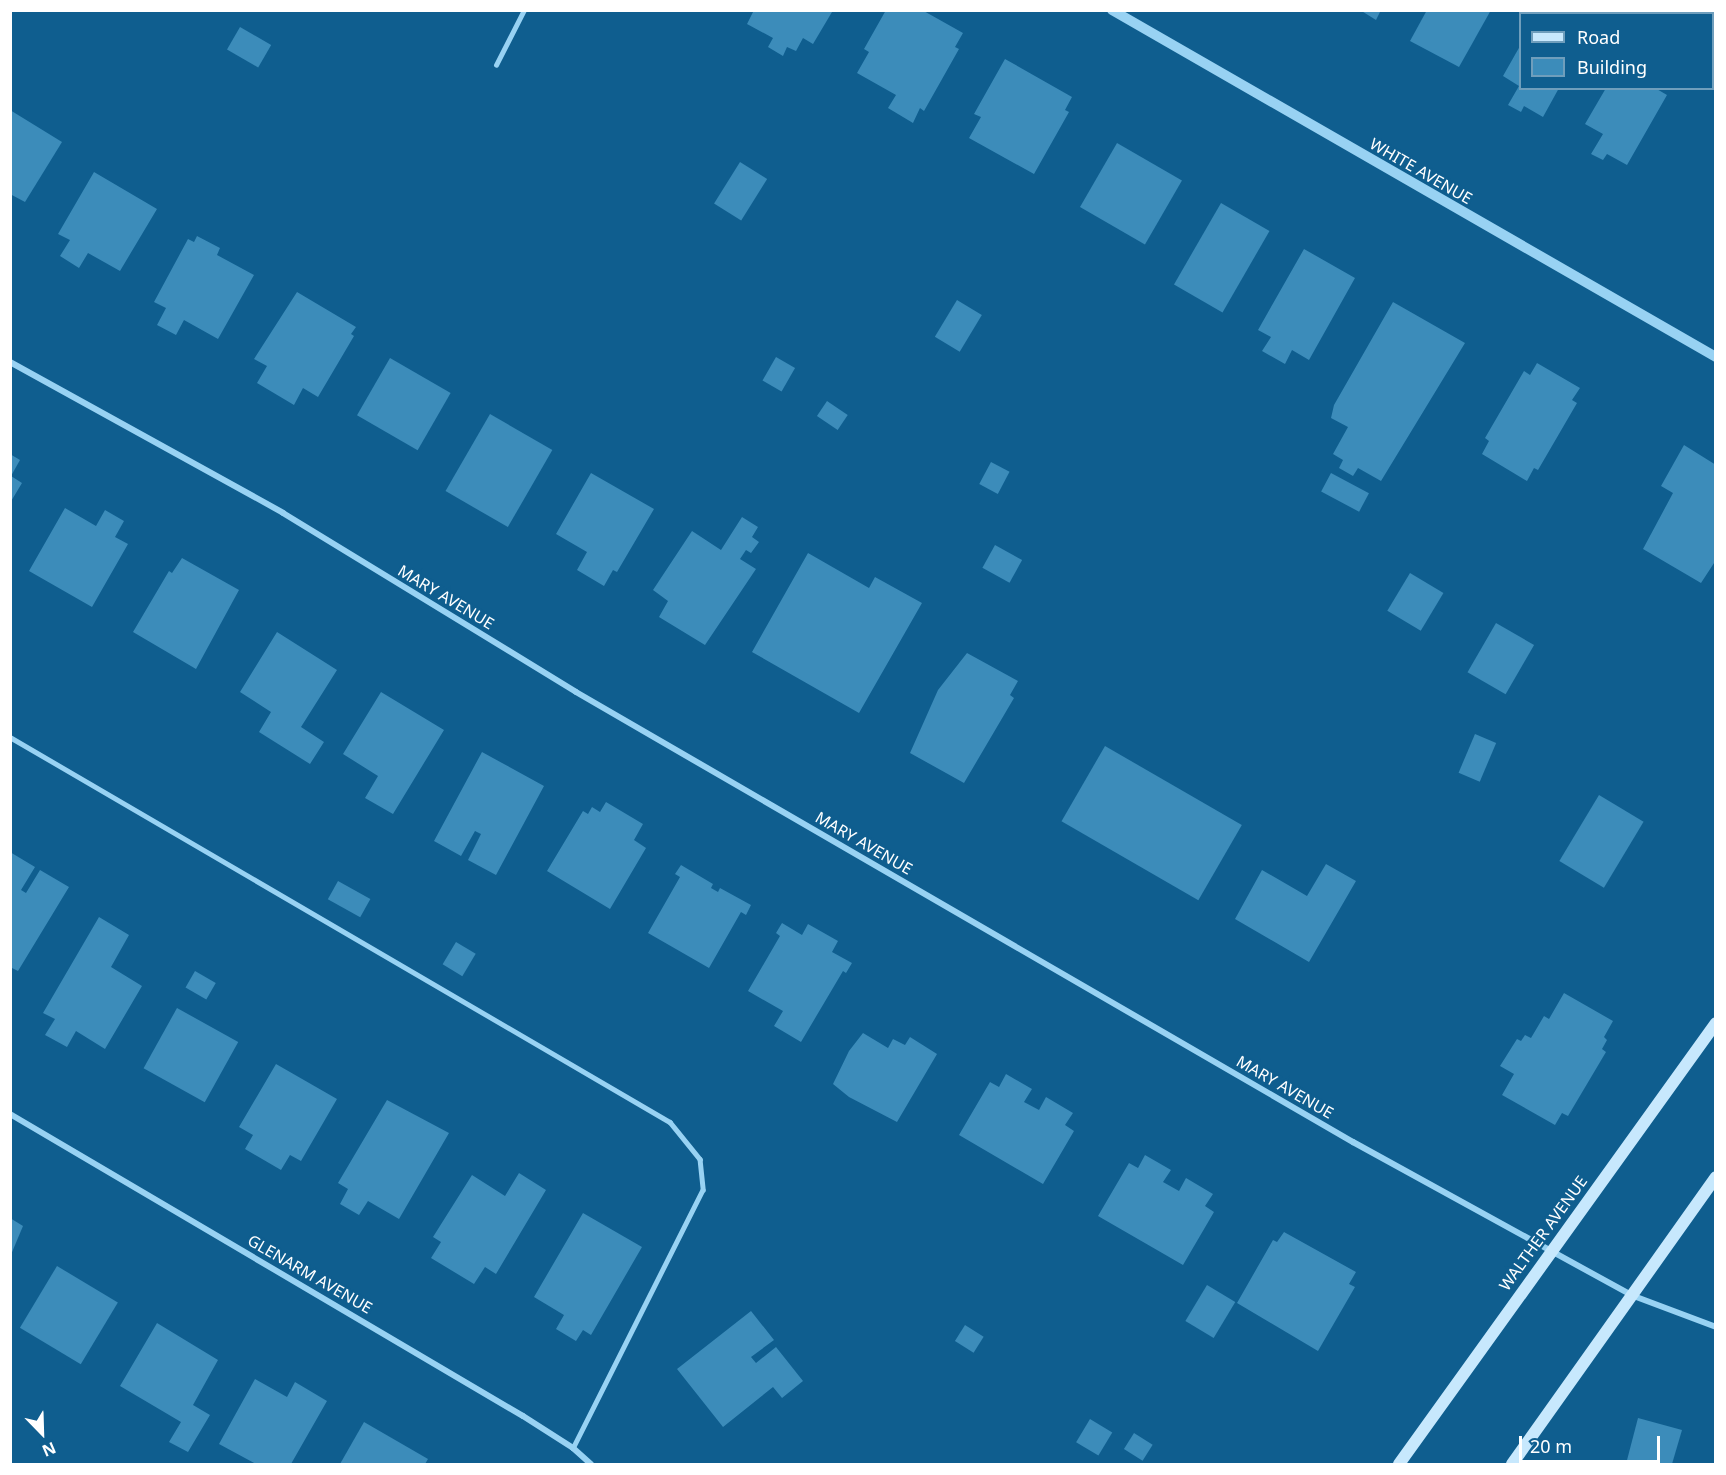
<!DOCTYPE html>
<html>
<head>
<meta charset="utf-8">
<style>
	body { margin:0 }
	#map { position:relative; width:1726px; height:1475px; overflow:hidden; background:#0f5e8f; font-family:"Noto Sans",sans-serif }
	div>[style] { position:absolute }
	.building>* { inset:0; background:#3c8cba; transform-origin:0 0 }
	.service>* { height:4.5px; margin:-2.25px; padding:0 2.25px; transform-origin:2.25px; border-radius:2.25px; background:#98d2f3 }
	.minor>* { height:6px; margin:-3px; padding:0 3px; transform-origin:3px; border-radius:3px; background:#98d2f3 }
	.tertiary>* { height:10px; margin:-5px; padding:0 5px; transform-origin:5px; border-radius:5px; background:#98d2f3 }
	.secondary>* { height:12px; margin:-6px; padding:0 6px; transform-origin:6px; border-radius:6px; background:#c7e8fd }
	span { translate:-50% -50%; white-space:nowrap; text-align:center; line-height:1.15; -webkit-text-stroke:4.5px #0f5e8f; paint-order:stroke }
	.street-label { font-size:16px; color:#fff }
	.frame { position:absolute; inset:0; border:12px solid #fff; pointer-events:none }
	.legend { position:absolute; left:1519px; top:12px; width:195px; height:78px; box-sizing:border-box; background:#0f5e8f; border:2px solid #6f9ebc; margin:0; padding:8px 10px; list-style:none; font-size:18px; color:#fff }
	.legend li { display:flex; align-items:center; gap:12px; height:30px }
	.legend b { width:30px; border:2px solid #6f9ebc }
	.north { position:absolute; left:12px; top:1403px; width:60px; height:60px; -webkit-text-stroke:4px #0f5e8f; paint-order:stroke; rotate:157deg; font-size:16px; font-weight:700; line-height:24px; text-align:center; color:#fff }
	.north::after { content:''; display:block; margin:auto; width:21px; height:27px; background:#fff; clip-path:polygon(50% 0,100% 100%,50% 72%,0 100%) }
	.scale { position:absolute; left:1519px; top:1436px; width:141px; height:27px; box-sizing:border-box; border:3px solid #fff; border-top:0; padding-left:8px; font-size:18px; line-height:21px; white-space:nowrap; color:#fff; -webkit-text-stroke:4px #0f5e8f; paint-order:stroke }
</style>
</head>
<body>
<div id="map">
	<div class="building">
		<i style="clip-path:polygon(754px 10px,828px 10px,832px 12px,813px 44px,803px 38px,796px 51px,787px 47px,783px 56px,768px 47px,773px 38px,747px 24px)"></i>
		<i style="clip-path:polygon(886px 10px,922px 10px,963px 33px,955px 47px,959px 49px,924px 111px,920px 108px,913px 123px,888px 108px,896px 95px,857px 73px,869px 52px,864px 49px)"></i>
		<i style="clip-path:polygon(1360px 10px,1381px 10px,1376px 20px)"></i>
		<i style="clip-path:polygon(1427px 10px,1491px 10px,1459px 67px,1410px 41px)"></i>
		<i style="clip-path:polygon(1578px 10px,1619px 10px,1577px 14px)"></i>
		<i style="left:240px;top:27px;width:36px;height:26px;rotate:30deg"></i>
		<i style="clip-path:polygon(1520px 46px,1520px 88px,1559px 88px,1543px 117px,1524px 106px,1521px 112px,1508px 105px,1519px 86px,1503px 76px)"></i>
		<i style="clip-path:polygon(1005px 59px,1072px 97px,1065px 110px,1069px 112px,1034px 174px,969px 138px,981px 117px,974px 114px)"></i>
		<i style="clip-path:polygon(1606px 88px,1655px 88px,1667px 95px,1627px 165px,1607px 154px,1603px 160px,1591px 154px,1603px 134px,1585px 124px)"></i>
		<i style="clip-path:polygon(10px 110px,62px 142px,25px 202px,10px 194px)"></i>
		<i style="left:1117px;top:143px;width:75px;height:74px;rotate:30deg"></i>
		<i style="left:740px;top:162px;width:32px;height:49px;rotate:32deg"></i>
		<i style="clip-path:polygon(94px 172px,157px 209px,120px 271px,88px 253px,79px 268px,60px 256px,70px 240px,58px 234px)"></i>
		<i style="left:1221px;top:203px;width:56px;height:94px;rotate:30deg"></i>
		<i style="clip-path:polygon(197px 236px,220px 248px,217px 255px,254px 275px,218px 339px,184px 320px,176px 335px,157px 325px,166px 308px,154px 302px,188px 239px,194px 242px)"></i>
		<i style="clip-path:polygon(1304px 249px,1355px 278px,1309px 360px,1292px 350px,1285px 364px,1262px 351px,1271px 337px,1258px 330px)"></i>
		<i style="clip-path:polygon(297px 292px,356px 327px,351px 334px,354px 336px,318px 397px,303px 388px,294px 405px,257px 383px,267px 366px,254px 359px)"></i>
		<i style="left:957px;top:300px;width:29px;height:43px;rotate:31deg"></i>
		<i style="clip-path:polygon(1393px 302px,1465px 343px,1381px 481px,1358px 468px,1353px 476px,1339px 468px,1343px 460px,1333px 454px,1348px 427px,1331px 418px,1334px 405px)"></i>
		<i style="left:776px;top:357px;width:22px;height:27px;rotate:30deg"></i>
		<i style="left:390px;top:358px;width:70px;height:66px;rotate:30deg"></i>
		<i style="clip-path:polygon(1537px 363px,1580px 388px,1572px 400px,1577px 403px,1538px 470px,1534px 468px,1527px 481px,1482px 454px,1489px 441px,1485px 438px,1524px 371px,1530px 375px)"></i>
		<i style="left:827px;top:401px;width:25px;height:18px;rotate:34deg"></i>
		<i style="left:490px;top:414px;width:72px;height:89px;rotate:30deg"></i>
		<i style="clip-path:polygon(1684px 445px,1716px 465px,1716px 560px,1701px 583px,1643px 549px,1673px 493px,1661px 486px)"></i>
		<i style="clip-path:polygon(10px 454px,20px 460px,11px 476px,22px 483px,10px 503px)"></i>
		<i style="left:991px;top:462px;width:21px;height:25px;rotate:28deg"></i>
		<i style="clip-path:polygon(591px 473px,654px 509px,617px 572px,613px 570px,604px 586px,577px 570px,587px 552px,556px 534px)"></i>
		<i style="left:1331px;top:473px;width:43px;height:21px;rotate:28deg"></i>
		<i style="clip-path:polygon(65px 508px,96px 526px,105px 510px,124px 521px,115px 537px,128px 544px,92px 607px,29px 571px)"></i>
		<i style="clip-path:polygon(742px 517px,758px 527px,752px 537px,759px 542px,751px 553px,746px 550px,740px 559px,756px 569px,705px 645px,659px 617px,668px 601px,653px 590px,692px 531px,721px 550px)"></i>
		<i style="left:995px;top:545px;width:31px;height:26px;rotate:29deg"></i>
		<i style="clip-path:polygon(808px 553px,869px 588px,875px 577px,922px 603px,859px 713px,752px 652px)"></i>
		<i style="clip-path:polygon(182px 558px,239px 590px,196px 669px,133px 632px,169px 571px,172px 573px)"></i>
		<i style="left:1410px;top:573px;width:39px;height:44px;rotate:31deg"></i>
		<i style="left:1496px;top:623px;width:44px;height:57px;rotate:30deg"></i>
		<i style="clip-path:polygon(277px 632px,337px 670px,301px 727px,324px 742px,310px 764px,259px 732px,271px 712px,240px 692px)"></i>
		<i style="clip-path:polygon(967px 653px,1018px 681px,1010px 695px,1014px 698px,964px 783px,910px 753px,938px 690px)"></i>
		<i style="clip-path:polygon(381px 692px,444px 730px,393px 814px,365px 798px,378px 776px,343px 754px)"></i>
		<i style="left:1475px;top:734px;width:23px;height:42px;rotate:23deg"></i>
		<i style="left:1105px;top:746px;width:158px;height:87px;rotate:30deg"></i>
		<i style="clip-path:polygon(482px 752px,544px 786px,496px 875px,468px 860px,481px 834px,475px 831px,461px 856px,434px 841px)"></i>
		<i style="left:1599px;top:795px;width:52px;height:77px;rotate:31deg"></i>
		<i style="clip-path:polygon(606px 802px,643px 824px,634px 840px,646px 848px,610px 909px,547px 871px,583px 811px,588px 814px,592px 807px,600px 812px)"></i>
		<i style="clip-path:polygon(10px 852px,35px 867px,21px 890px,26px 893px,40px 870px,69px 887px,18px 971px,10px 967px)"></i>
		<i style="clip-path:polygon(1326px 864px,1356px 881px,1309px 962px,1235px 919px,1262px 870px,1307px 896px)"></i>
		<i style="clip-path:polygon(681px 865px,713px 884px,711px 888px,718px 892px,720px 888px,751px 905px,746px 915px,741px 912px,709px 968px,648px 933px,680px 877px,675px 874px)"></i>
		<i style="left:338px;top:881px;width:37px;height:21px;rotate:29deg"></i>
		<i style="clip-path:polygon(99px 917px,129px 935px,111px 967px,142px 986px,105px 1049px,76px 1031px,67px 1047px,45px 1035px,55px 1019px,43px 1013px)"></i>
		<i style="clip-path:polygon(782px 923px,802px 935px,808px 924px,838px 941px,832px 952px,852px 963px,846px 973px,843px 971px,801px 1042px,774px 1026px,783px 1011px,748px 991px,780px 936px,776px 933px)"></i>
		<i style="left:456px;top:942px;width:23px;height:26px;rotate:31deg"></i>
		<i style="left:195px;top:971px;width:24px;height:19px;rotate:30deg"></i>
		<i style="clip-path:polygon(1564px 993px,1613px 1021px,1604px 1037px,1607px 1040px,1602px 1049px,1606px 1052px,1568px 1116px,1562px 1113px,1555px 1125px,1502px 1095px,1514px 1074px,1500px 1066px,1517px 1039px,1521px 1041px,1525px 1035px,1531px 1038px,1544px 1016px,1549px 1019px)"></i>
		<i style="left:177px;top:1008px;width:70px;height:69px;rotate:29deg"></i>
		<i style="clip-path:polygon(863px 1033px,888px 1048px,893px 1039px,905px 1045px,910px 1037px,937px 1054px,897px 1122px,849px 1097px,833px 1084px,849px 1051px)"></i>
		<i style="clip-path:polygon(276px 1064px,337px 1099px,301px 1161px,290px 1155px,281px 1170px,245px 1149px,253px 1135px,239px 1127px)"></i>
		<i style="clip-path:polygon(1006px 1074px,1032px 1089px,1024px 1102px,1039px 1110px,1046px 1097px,1073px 1113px,1065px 1125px,1074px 1131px,1043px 1184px,959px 1135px,990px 1082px,999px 1087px)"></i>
		<i style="clip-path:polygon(387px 1100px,449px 1133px,399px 1219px,368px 1201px,359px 1215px,340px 1204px,348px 1189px,338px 1183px)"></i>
		<i style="clip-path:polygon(1145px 1155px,1171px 1170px,1163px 1182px,1179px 1191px,1186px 1178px,1213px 1194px,1205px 1206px,1214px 1212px,1183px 1265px,1098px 1216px,1129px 1163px,1138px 1168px)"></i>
		<i style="clip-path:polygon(519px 1173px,546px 1190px,496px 1274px,485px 1267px,474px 1284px,431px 1258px,441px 1242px,433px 1237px,472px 1175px,505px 1196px)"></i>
		<i style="clip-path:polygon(583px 1213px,642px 1247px,591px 1335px,583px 1330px,576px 1341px,556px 1329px,564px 1315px,534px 1297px)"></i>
		<i style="clip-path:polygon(10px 1218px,23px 1226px,10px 1257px)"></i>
		<i style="clip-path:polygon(1284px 1232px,1356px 1272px,1349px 1284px,1355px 1287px,1318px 1351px,1237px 1303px,1273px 1240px,1277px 1242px)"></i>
		<i style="left:57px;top:1266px;width:71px;height:72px;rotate:31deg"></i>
		<i style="left:1207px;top:1285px;width:33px;height:42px;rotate:31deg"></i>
		<i style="clip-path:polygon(751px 1311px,774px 1340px,751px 1357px,756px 1363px,776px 1347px,803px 1381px,782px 1398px,773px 1387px,723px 1427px,677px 1369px)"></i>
		<i style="clip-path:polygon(157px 1323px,218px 1360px,193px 1405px,210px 1415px,188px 1452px,169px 1442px,181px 1422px,120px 1386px)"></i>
		<i style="left:965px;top:1325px;width:22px;height:19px;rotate:32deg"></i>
		<i style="clip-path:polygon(255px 1379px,287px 1397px,295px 1382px,327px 1401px,291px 1464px,256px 1464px,219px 1444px)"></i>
		<i style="clip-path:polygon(1638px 1418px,1682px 1430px,1672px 1464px,1626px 1464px)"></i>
		<i style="left:1090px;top:1419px;width:26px;height:27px;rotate:31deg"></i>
		<i style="clip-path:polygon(364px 1422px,428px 1459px,425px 1464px,340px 1464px)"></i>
		<i style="left:1134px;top:1433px;width:22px;height:19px;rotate:32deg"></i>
	</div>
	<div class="service">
		<i style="left:496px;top:65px;width:62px;rotate:-63deg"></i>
		<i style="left:10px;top:737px;width:764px;rotate:30.26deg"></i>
		<i style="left:670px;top:1122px;width:48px;rotate:51deg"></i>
		<i style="left:700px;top:1159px;width:31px;rotate:84deg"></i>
		<i style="left:703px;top:1190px;width:289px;rotate:116.7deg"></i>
	</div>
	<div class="minor">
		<i style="left:10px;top:362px;width:312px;rotate:28.9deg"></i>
		<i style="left:283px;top:513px;width:343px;rotate:31.4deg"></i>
		<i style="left:576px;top:692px;width:898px;rotate:30.08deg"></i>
		<i style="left:1353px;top:1142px;width:317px;rotate:28.8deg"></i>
		<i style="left:1631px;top:1295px;width:91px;rotate:20.6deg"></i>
		<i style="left:10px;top:1114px;width:595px;rotate:30.49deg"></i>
		<i style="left:523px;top:1416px;width:59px;rotate:32.6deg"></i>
		<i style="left:573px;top:1448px;width:24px;rotate:42deg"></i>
	</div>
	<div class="tertiary">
		<i style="left:1112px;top:10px;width:697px;rotate:29.88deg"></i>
	</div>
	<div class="secondary">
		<i style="left:1399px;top:1464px;width:543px;rotate:-54.29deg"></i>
		<i style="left:1512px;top:1464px;width:352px;rotate:-54.6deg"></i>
	</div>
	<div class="street-label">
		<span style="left:1421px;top:171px;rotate:30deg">WHITE AVENUE</span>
		<span style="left:446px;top:597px;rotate:31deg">MARY AVENUE</span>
		<span style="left:864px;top:843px;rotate:30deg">MARY AVENUE</span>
		<span style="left:1285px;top:1087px;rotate:30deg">MARY AVENUE</span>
		<span style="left:1543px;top:1233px;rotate:-54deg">WALTHER AVENUE</span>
		<span style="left:310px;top:1274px;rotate:30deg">GLENARM AVENUE</span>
	</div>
	<div class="frame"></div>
	<ul class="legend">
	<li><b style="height:8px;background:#c7e8fd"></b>Road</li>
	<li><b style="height:16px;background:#3c8cba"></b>Building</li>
	</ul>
	<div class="north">N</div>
	<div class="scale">20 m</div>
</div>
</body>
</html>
